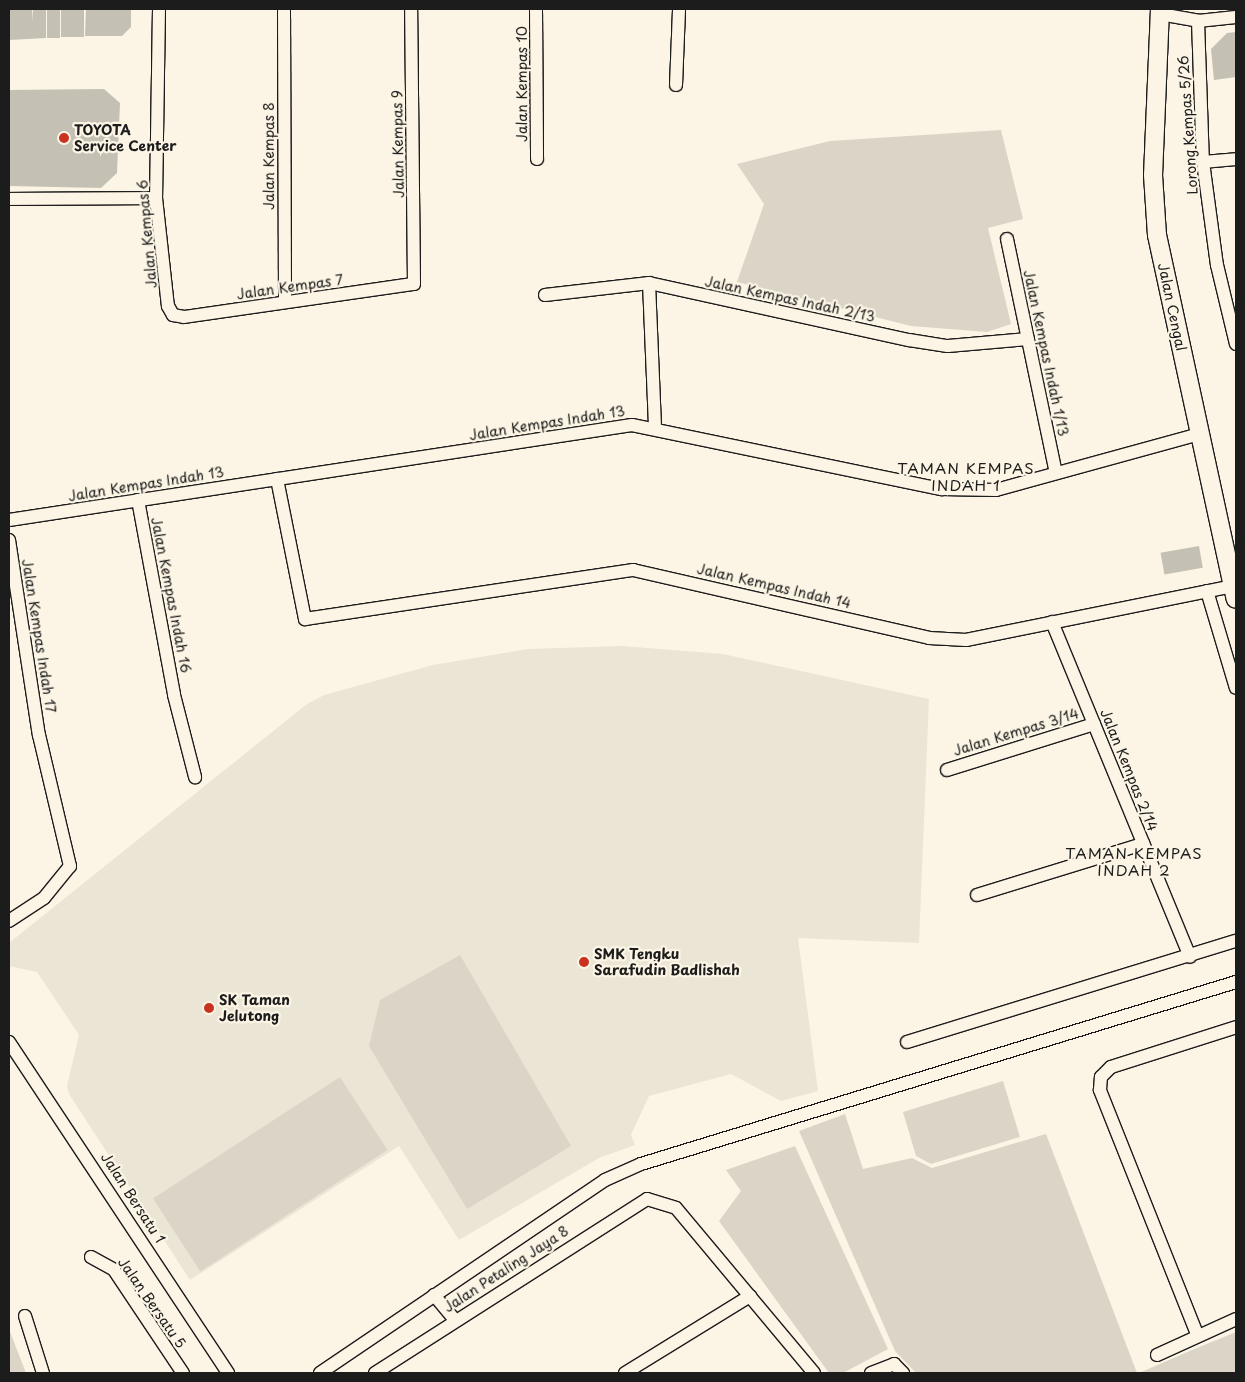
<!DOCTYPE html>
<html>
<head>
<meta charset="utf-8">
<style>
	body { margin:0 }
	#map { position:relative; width:1245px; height:1382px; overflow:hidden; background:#fcf5e5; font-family:"Playpen Sans",sans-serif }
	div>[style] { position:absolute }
	.built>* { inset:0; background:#ebe5d6 }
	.green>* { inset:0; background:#dbd5c8; transform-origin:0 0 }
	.building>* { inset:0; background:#c4c0b3; transform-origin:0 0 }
	.roads { filter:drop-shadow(1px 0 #1c1c1c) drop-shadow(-1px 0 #1c1c1c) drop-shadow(0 1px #1c1c1c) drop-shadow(0 -1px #1c1c1c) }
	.street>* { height:12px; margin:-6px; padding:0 6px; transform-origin:6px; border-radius:6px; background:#fcf5e5 }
	.secondary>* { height:18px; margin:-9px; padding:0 9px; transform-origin:9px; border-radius:9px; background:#fcf5e5 }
	.dots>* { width:14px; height:14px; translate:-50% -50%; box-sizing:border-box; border:2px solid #fcf5e5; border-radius:50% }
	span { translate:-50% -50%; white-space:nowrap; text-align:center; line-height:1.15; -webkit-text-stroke:4.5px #fcf5e5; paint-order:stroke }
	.street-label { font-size:14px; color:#1c1c1c }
	.poi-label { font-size:14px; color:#1c1c1c; font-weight:700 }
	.left { translate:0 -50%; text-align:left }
	.neighbourhood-label { font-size:15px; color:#1c1c1c; letter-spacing:1px }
	.frame { position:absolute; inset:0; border:10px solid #1c1c1c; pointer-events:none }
</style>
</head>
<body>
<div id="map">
	<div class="built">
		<i style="clip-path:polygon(622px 646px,723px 654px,929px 699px,919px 943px,798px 938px,818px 1091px,781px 1101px,731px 1074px,649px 1096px,631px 1135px,635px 1145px,599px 1158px,459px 1240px,399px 1146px,190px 1280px,69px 1094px,67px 1086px,79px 1035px,37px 972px,9px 966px,9px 943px,307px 704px,324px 695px,433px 665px,528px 649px)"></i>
	</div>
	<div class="green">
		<i style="clip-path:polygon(1001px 130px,1023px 219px,988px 228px,1011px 324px,987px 332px,911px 326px,737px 282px,764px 204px,737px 164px,830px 141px)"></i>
		<i style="clip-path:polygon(460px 955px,571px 1146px,467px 1209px,369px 1046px,380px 1000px)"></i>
		<i style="left:340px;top:1077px;width:87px;height:223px;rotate:57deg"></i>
		<i style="clip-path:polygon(1003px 1081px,1020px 1137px,931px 1164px,916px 1156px,903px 1112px)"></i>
		<i style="clip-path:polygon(845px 1114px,863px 1169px,912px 1158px,932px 1168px,1046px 1134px,1137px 1373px,916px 1373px,895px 1351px,799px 1131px)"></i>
		<i style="clip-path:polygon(795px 1146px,888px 1349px,843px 1373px,829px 1373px,719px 1221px,741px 1191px,726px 1170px)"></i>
		<i style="clip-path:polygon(9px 1329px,26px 1373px,9px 1373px)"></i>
		<i style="clip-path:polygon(1236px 1332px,1236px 1373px,1139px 1373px,1192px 1350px)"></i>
	</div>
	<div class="building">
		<i style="clip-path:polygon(9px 9px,32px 9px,32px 21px,33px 9px,46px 9px,46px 38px,9px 40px)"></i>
		<i style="left:47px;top:9px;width:13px;height:29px"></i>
		<i style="left:61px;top:9px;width:23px;height:28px"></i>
		<i style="clip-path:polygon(86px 9px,131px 9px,131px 27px,122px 36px,85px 36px)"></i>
		<i style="clip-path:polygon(1236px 32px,1236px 77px,1214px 80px,1211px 49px,1227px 33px)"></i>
		<i style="clip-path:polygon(104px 89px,120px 103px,117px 173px,101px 188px,9px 186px,9px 90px)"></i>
		<i style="left:1199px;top:546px;width:22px;height:39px;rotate:80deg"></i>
	</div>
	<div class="roads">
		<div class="street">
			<i style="left:159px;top:9px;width:189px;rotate:90.9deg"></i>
			<i style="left:156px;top:198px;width:109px;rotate:83.7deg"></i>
			<i style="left:168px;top:306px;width:10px;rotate:61deg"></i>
			<i style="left:173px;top:315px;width:11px;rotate:10deg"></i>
			<i style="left:184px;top:317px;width:232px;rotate:-8.2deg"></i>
			<i style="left:414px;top:284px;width:275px;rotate:-90.6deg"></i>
			<i style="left:284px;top:9px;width:293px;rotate:89.8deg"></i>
			<i style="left:536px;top:9px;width:150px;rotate:89.6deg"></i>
			<i style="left:1160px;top:14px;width:39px;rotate:10deg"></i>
			<i style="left:1198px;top:21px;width:38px;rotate:-6deg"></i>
			<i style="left:1198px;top:21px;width:141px;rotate:88deg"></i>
			<i style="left:1203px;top:162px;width:104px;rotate:82.3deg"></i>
			<i style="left:1217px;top:265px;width:81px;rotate:76.5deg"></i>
			<i style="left:676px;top:85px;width:76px;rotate:-87.7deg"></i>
			<i style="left:1203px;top:162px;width:33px;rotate:-5deg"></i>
			<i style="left:9px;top:199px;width:147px;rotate:-0.4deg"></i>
			<i style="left:1007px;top:239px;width:239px;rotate:78.2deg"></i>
			<i style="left:649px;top:283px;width:145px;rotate:87.6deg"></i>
			<i style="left:545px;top:295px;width:105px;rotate:-6.6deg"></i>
			<i style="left:649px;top:283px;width:266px;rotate:12.4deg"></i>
			<i style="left:909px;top:340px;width:39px;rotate:9deg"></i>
			<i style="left:948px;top:346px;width:80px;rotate:-5deg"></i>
			<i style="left:277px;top:479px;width:143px;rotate:78.7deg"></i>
			<i style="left:305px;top:619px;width:332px;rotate:-8.5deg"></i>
			<i style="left:633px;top:570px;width:304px;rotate:12.9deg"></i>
			<i style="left:929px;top:638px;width:37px;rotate:3deg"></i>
			<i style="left:966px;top:640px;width:272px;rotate:-11.4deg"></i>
			<i style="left:138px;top:500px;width:198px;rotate:79.5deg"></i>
			<i style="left:174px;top:695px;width:85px;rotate:75.6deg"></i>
			<i style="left:9px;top:520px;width:630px;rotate:-8.67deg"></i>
			<i style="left:632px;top:425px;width:317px;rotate:11.7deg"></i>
			<i style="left:942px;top:489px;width:54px;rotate:1.1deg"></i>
			<i style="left:996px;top:490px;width:212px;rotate:-15.4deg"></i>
			<i style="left:9px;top:540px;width:197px;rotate:81.3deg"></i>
			<i style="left:39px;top:735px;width:135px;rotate:76.7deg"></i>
			<i style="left:70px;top:866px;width:41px;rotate:129.1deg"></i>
			<i style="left:44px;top:898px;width:42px;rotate:146.7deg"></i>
			<i style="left:1207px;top:591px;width:101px;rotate:73.4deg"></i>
			<i style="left:1052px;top:622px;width:362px;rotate:67.6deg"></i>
			<i style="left:947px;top:770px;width:154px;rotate:-17.4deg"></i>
			<i style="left:977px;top:895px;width:174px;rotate:-17.1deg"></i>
			<i style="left:9px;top:1042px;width:397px;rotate:56.5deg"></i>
			<i style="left:907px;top:1042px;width:344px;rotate:-17.1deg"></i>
			<i style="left:91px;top:1257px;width:26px;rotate:29deg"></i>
			<i style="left:114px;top:1270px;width:124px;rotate:56.2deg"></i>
			<i style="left:434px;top:1295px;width:33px;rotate:50deg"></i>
			<i style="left:25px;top:1316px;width:60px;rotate:72.5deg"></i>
			<i style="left:1197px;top:1334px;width:263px;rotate:-111.7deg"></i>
			<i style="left:1100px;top:1090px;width:13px;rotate:-86deg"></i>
			<i style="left:1101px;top:1077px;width:14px;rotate:-45deg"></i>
			<i style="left:1111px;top:1067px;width:131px;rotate:-17.7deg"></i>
			<i style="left:1157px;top:1355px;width:87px;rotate:-24.5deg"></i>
			<i style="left:320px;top:1373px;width:344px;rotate:-34.1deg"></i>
			<i style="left:605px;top:1180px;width:39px;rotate:-24deg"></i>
			<i style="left:641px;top:1164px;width:622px;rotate:-17.01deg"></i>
			<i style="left:375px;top:1373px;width:323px;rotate:-32.6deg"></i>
			<i style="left:647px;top:1199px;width:30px;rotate:17deg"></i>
			<i style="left:676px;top:1208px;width:215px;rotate:50.1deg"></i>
			<i style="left:625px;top:1373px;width:147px;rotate:-31.6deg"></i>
			<i style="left:871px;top:1373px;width:25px;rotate:-21deg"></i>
			<i style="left:894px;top:1364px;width:13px;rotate:45deg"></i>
		</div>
		<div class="secondary">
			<i style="left:1160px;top:9px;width:166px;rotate:92.4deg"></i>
			<i style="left:1153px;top:175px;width:60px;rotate:86.2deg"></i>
			<i style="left:1157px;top:235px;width:372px;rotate:77.8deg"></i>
		</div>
	</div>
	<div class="dots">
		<i style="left:64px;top:138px;background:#c8321e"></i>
		<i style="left:584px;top:962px;background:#c8321e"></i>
		<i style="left:209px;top:1008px;background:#c8321e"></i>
	</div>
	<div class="street-label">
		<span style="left:522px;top:84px;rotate:-90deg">Jalan Kempas 10</span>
		<span style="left:1188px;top:125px;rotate:-94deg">Lorong Kempas 5/26</span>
		<span style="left:398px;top:144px;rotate:-91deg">Jalan Kempas 9</span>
		<span style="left:269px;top:156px;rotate:-90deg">Jalan Kempas 8</span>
		<span style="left:147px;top:234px;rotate:-95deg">Jalan Kempas 6</span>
		<span style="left:290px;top:287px;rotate:-8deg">Jalan Kempas 7</span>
		<span style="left:790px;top:299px;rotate:12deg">Jalan Kempas Indah 2/13</span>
		<span style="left:1172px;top:307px;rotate:78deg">Jalan Cengal</span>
		<span style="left:1046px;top:353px;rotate:78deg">Jalan Kempas Indah 1/13</span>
		<span style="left:547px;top:423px;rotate:-9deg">Jalan Kempas Indah 13</span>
		<span style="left:146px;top:484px;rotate:-9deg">Jalan Kempas Indah 13</span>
		<span style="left:774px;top:586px;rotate:13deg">Jalan Kempas Indah 14</span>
		<span style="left:171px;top:595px;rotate:79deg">Jalan Kempas Indah 16</span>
		<span style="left:39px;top:636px;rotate:81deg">Jalan Kempas Indah 17</span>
		<span style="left:1016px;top:732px;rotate:-17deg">Jalan Kempas 3/14</span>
		<span style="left:1129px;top:770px;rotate:68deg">Jalan Kempas 2/14</span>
		<span style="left:133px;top:1198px;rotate:57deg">Jalan Bersatu 1</span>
		<span style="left:506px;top:1269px;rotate:-33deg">Jalan Petaling Jaya 8</span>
		<span style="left:152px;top:1303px;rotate:55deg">Jalan Bersatu 5</span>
	</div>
	<div class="poi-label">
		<span class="left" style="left:74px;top:138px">TOYOTA<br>Service Center</span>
		<span class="left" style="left:594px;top:962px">SMK Tengku<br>Sarafudin Badlishah</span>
		<span class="left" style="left:219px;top:1008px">SK Taman<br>Jelutong</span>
	</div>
	<div class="neighbourhood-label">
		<span style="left:966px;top:476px">TAMAN KEMPAS<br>INDAH 1</span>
		<span style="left:1134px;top:861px">TAMAN KEMPAS<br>INDAH 2</span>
	</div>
	<div class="frame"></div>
</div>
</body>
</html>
